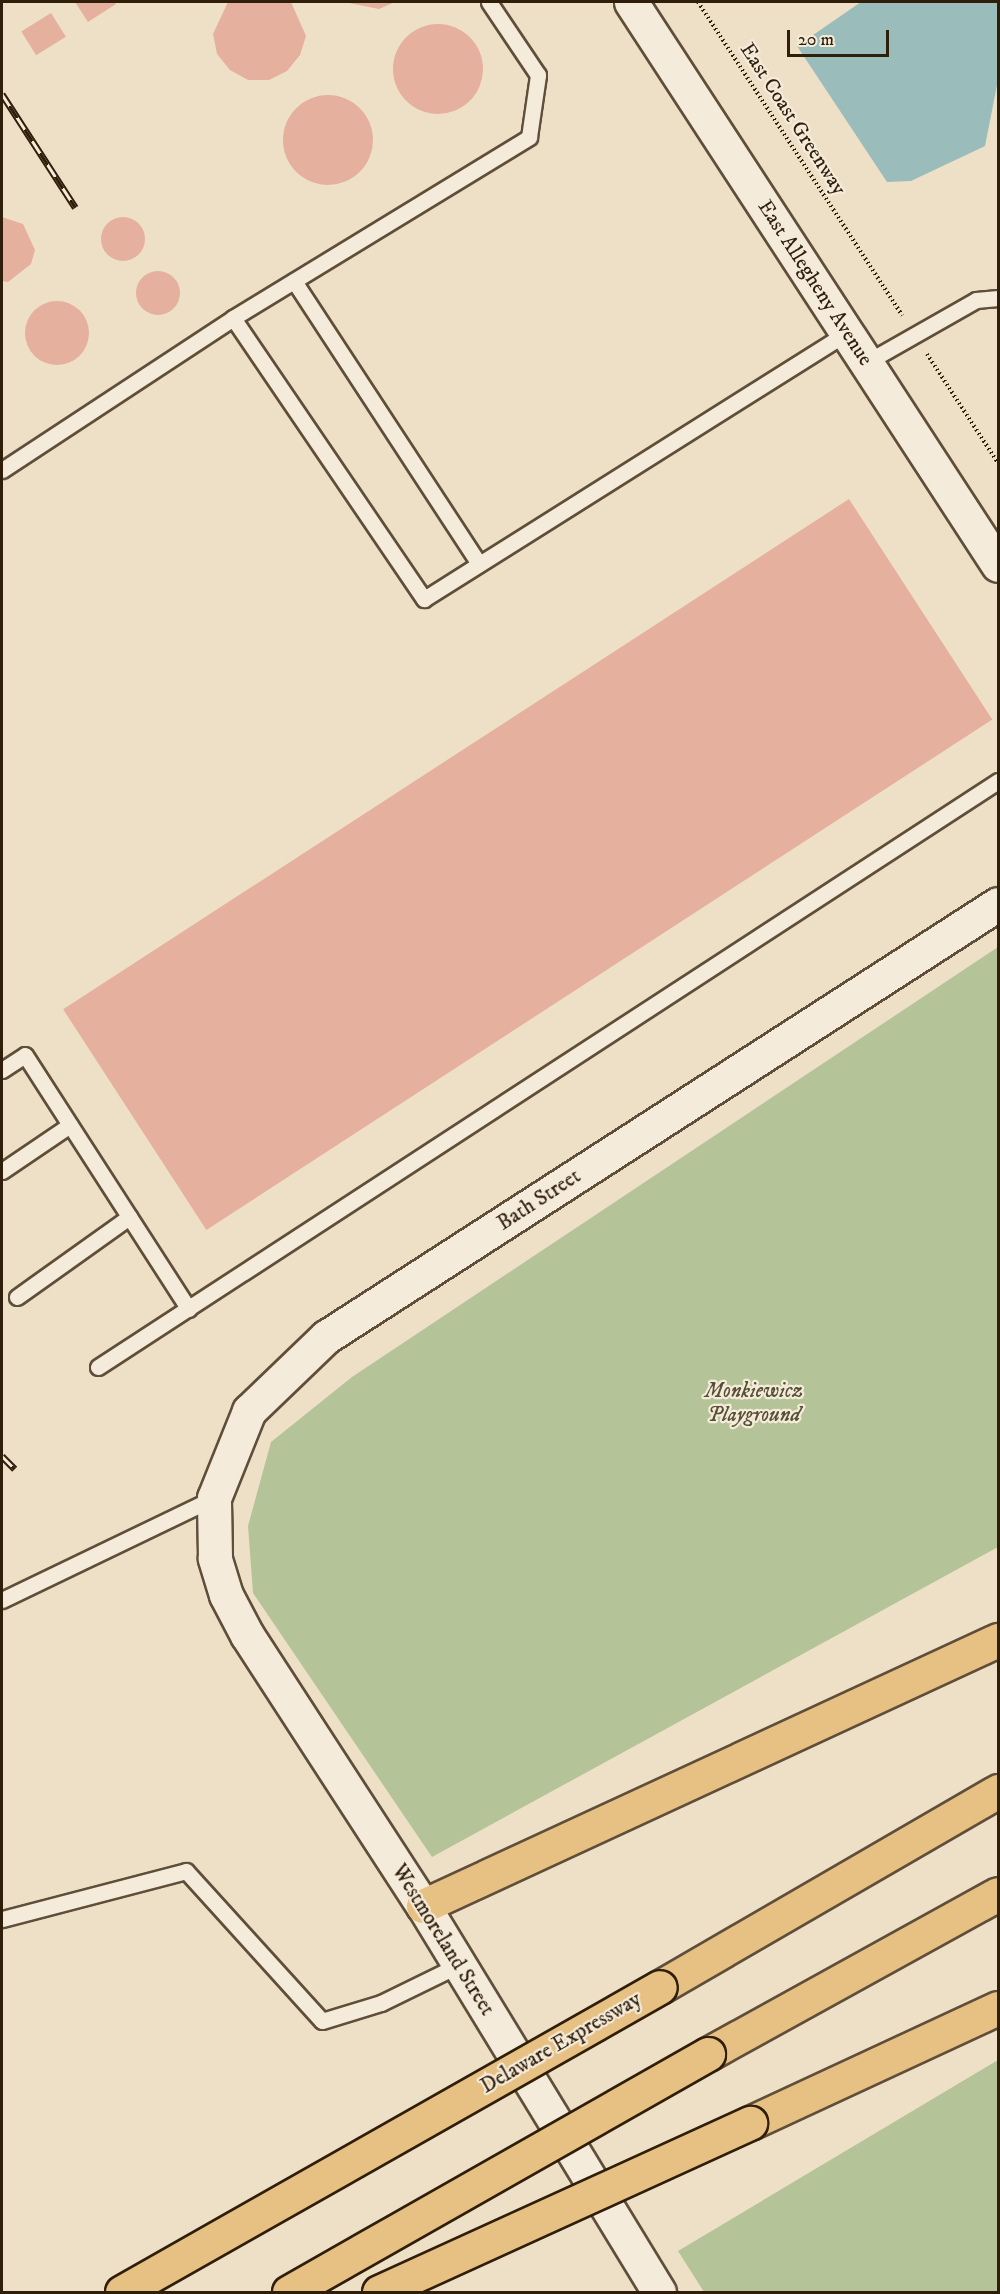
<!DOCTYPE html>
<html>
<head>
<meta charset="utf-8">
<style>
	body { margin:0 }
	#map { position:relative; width:1000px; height:2294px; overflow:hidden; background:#eee0c6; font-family:"IM FELL DW Pica",serif }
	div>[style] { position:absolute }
	.green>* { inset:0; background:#b5c398 }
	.water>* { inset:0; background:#9abcba }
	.building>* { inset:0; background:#e5b09d; transform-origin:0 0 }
	.round { border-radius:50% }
	.path>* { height:4px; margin-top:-2px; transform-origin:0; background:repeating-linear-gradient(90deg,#2f1e0a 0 1.5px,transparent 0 4.5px) }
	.roads { filter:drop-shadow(2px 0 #5f4e39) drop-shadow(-2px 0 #5f4e39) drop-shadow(0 2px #5f4e39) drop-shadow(0 -2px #5f4e39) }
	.service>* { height:15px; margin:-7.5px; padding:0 7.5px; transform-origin:7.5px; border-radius:7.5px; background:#f4ebda }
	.tertiary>* { height:33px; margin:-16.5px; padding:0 16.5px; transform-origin:16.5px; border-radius:16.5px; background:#f4ebda }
	.motorway>* { height:33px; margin:-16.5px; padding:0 16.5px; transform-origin:16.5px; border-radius:16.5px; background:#e7c083 }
	.rail>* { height:7px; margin-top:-3.5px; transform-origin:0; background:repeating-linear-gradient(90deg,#f4ebda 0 14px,#2f1e0a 0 28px); box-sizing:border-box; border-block:2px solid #2f1e0a }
	.bridges { filter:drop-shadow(2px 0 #2f1e0a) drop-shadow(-2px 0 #2f1e0a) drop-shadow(0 2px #2f1e0a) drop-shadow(0 -2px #2f1e0a) }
	.motorway-bridge>* { height:33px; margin:-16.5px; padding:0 16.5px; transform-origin:16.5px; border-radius:16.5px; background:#e7c083 }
	span { translate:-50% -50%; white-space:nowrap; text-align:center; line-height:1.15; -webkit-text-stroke:4.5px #f4ebda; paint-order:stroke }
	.street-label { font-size:21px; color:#2f1e0a }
	.park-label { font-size:21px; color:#575035; font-style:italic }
	.frame { position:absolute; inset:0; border:3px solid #2f1e0a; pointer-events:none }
	.scale { position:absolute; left:787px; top:30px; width:102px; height:27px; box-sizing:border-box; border:3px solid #2f1e0a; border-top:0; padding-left:8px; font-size:18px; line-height:21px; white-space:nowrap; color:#2f1e0a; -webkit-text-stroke:4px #f4ebda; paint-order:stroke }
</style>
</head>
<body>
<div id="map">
	<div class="green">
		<i style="clip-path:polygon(998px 947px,998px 1547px,432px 1857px,253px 1593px,248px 1526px,271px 1442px,352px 1377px)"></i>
		<i style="clip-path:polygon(998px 2060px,998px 2292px,704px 2292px,678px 2251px)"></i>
	</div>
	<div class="water">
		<i style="clip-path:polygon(861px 2px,998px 2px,998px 80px,985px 146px,911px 181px,887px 182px,797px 46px)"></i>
	</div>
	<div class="building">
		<i style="clip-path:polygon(75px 2px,114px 2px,116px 4px,88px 22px)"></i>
		<i style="clip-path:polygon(228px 2px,291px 2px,306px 36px,300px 55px,287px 71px,269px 80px,248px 80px,230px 70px,217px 54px,213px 34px)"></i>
		<i style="clip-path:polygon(344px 2px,395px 2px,379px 9px)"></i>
		<i style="left:51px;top:13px;width:28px;height:35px;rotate:58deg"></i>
		<i class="round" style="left:393px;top:24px;width:90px;height:90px"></i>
		<i class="round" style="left:283px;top:95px;width:90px;height:90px"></i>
		<i style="clip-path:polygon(2px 217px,23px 224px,35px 250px,31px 264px,8px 282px,2px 281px)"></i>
		<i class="round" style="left:101px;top:217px;width:44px;height:44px"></i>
		<i class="round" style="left:136px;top:271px;width:44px;height:44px"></i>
		<i class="round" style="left:25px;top:301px;width:64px;height:64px"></i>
		<i style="left:849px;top:499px;width:263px;height:937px;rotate:57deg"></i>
	</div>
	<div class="path">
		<i style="left:698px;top:2px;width:374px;rotate:56.9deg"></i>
		<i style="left:927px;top:354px;width:130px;rotate:56.9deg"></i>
	</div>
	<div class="roads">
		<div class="service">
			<i style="left:294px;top:281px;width:338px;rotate:56.8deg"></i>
			<i style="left:233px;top:318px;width:340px;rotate:55.8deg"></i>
			<i style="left:424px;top:599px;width:500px;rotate:-32.2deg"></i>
			<i style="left:867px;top:362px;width:125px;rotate:-29.6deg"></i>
			<i style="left:976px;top:300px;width:22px;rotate:-5deg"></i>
			<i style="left:2px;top:470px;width:277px;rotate:-33.3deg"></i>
			<i style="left:233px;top:318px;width:347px;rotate:-31.4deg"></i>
			<i style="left:529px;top:137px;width:63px;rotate:-81.7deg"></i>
			<i style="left:538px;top:75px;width:88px;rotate:-123.9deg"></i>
			<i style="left:2px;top:1070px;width:27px;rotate:-33deg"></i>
			<i style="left:25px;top:1055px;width:302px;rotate:57.2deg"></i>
			<i style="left:2px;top:1171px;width:82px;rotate:-34.1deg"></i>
			<i style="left:17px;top:1297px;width:138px;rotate:-35.5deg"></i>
			<i style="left:98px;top:1367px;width:1074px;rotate:-33.07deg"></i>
			<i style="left:2px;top:1600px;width:235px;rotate:-25.7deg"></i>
			<i style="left:2px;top:1919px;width:190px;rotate:-14.6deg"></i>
			<i style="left:186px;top:1871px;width:202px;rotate:47.8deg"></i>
			<i style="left:322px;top:2021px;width:62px;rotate:-17deg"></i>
			<i style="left:381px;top:2003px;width:87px;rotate:-26deg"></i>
		</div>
		<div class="tertiary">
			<i style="left:631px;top:2px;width:672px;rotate:56.9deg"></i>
			<i style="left:659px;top:2292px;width:452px;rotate:-121.4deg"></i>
			<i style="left:423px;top:1906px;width:323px;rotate:-123deg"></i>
			<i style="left:247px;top:1635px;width:45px;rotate:-117.7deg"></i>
			<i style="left:226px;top:1595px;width:39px;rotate:-107deg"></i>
			<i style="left:215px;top:1558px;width:60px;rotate:-91deg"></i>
			<i style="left:214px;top:1498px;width:94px;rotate:-68.1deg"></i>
			<i style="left:249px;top:1411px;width:107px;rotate:-43.9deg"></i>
			<i style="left:326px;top:1337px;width:799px;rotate:-32.8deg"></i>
		</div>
		<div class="motorway">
			<i style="left:423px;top:1906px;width:634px;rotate:-24.83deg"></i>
			<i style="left:660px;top:1987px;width:391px;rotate:-30.1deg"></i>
			<i style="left:708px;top:2054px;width:331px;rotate:-28.9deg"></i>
			<i style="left:750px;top:2123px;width:273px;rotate:-24.9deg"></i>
		</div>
	</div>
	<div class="rail">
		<i style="left:2px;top:94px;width:135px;rotate:57.1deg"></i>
		<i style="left:2px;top:1456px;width:18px;rotate:45deg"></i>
	</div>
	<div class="bridges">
		<div class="motorway-bridge">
			<i style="left:122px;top:2292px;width:618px;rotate:-29.55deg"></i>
			<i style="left:289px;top:2292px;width:482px;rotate:-29.6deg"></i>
			<i style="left:379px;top:2292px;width:408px;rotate:-24.5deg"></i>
		</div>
	</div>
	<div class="street-label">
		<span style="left:793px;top:119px;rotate:57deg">East Coast Greenway</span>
		<span style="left:815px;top:283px;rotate:57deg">East Allegheny Avenue</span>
		<span style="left:539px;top:1200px;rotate:-33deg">Bath Street</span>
		<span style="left:443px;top:1940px;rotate:58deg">Westmoreland Street</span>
		<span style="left:561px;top:2043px;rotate:-30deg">Delaware Expressway</span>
	</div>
	<div class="park-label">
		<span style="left:754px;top:1403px">Monkiewicz<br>Playground</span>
	</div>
	<div class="frame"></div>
	<div class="scale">20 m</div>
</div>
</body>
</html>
